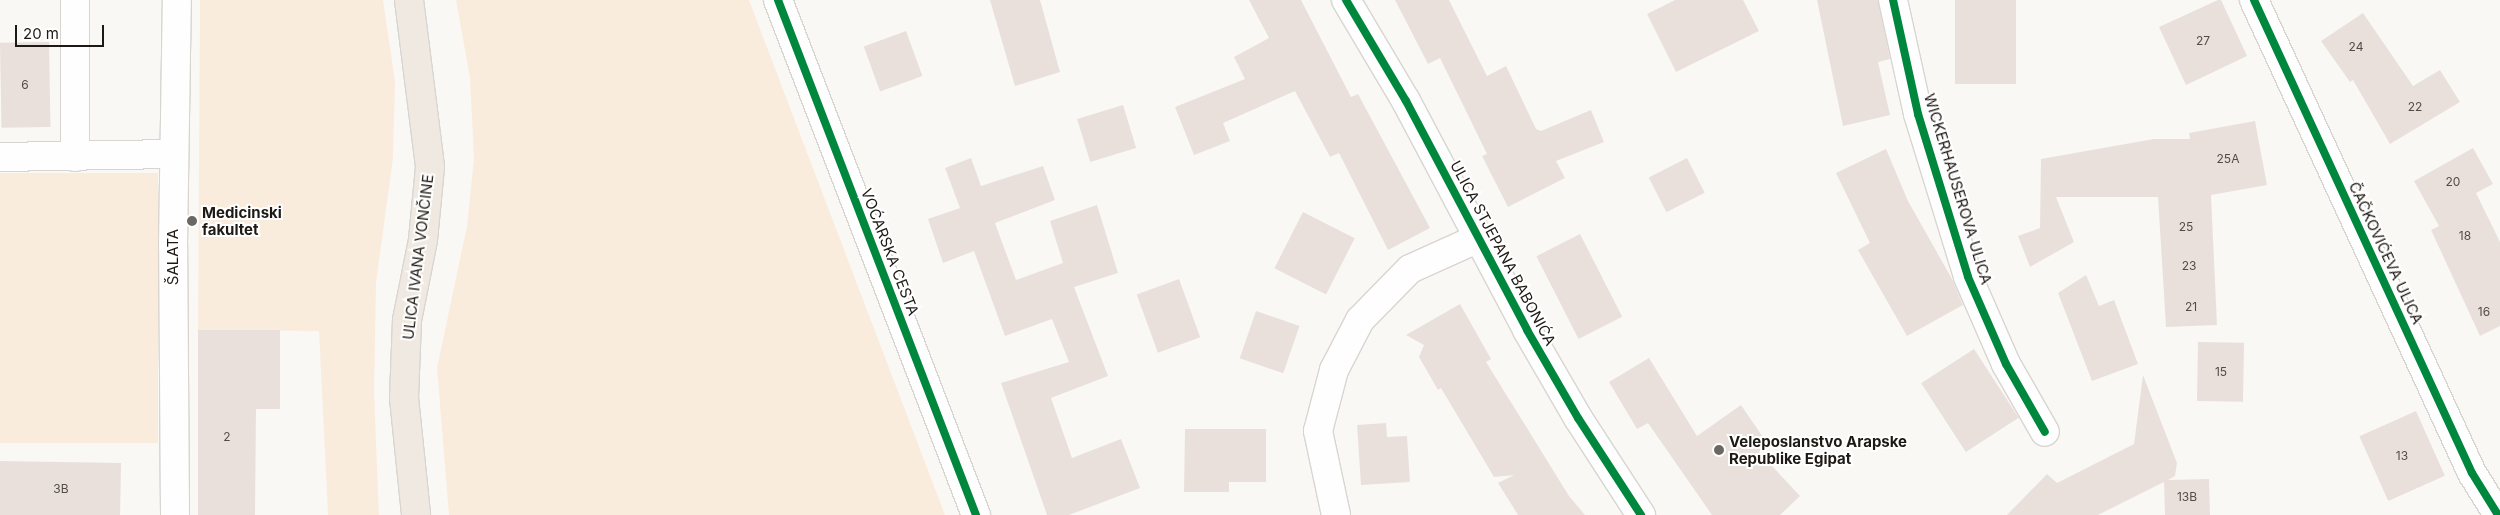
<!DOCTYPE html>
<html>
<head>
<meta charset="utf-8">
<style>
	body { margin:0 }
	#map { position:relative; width:2500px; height:515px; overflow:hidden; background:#faf8f5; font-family:Inter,sans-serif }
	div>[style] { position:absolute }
	.green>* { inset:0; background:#faecdd; transform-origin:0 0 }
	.building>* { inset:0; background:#e9e0dc; transform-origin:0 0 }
	.roads { filter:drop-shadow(1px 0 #d8d5d1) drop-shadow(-1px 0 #d8d5d1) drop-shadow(0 1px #d8d5d1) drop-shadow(0 -1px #d8d5d1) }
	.minor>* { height:28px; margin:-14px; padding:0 14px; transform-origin:14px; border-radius:14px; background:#fefefe }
	.major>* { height:28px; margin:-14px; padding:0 14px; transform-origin:14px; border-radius:14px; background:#f0e9e1 }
	.cycleway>* { height:8px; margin:-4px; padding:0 4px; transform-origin:4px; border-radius:4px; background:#00873e }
	.dots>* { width:14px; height:14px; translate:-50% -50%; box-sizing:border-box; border:2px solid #fff; border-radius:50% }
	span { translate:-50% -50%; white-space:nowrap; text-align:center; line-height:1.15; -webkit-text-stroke:4px #fff; paint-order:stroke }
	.number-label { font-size:12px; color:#524c47 }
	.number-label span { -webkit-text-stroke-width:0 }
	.street-label { font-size:15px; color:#1e1914 }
	.poi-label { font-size:15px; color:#1e1914; font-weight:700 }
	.left { translate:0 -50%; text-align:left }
	.scale { position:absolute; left:15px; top:25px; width:89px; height:22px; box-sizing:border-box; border:2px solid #1e1914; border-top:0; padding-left:6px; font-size:15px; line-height:18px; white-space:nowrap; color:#1e1914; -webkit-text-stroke:4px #fff; paint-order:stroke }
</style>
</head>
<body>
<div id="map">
	<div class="green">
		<i style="clip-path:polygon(200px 0,383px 0,395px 81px,393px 158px,376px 283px,374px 393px,379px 515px,328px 515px,319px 331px,198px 330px)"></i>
		<i style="clip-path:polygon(456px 0,749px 0,945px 515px,449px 515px,437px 368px,467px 226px,474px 158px,470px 78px)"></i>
		<i style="left:158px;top:173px;width:270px;height:158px;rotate:90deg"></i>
	</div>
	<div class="building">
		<i style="clip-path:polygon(990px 0,1040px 0,1060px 72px,1015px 86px)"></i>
		<i style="clip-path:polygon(1249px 0,1301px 0,1351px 97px,1358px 94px,1430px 228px,1388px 250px,1339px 153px,1330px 157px,1295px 91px,1223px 123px,1230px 141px,1194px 155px,1175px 107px,1245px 79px,1234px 57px,1269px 38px)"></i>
		<i style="clip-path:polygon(1395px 0,1449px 0,1487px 76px,1506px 66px,1536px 129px,1541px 131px,1591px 110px,1604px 142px,1556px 161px,1565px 178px,1508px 207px,1482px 156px,1487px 154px,1440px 58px,1428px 64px)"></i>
		<i style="clip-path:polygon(1675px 0,1743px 0,1759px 31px,1676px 72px,1647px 14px)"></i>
		<i style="clip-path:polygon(1817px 0,1878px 0,1890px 59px,1878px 62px,1890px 115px,1843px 126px)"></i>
		<i style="left:1955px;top:0;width:61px;height:84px"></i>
		<i style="clip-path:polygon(2218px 0,2221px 0,2247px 56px,2186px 85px,2159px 27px)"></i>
		<i style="clip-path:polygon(2363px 13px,2413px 86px,2440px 70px,2460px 102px,2390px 144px,2353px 80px,2350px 82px,2321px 41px)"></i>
		<i style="left:906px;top:31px;width:48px;height:45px;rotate:70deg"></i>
		<i style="left:49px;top:42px;width:85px;height:49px;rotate:89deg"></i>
		<i style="left:1123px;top:105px;width:45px;height:48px;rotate:73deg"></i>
		<i style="clip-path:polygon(2255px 121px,2267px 185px,2211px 195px,2217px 325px,2166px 327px,2158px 197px,2056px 197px,2074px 242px,2030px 267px,2018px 236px,2040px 228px,2041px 159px,2154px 139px,2190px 139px,2189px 133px)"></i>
		<i style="clip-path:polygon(2473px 148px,2493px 184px,2476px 193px,2500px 242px,2500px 326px,2480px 336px,2431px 230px,2439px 226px,2414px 181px)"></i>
		<i style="clip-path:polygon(1886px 149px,1908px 201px,1952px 279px,1963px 305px,1907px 336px,1858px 250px,1870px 243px,1836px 173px)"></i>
		<i style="clip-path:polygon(971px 158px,981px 186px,1043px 166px,1055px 200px,995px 223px,1016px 280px,1063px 263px,1050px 221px,1097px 205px,1118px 273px,1074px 287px,1108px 376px,1051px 398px,1072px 458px,1121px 439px,1140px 488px,1069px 515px,1047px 515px,1001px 383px,1069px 362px,1052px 319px,1005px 336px,974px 251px,943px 263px,928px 219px,960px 208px,945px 168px)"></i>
		<i style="left:1687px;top:158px;width:39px;height:43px;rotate:63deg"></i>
		<i style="left:1303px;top:212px;width:58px;height:63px;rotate:27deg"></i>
		<i style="left:1580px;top:234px;width:93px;height:49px;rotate:63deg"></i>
		<i style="clip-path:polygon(2086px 275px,2099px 306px,2114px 300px,2138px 364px,2092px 381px,2058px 293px)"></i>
		<i style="left:1179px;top:279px;width:62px;height:45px;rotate:70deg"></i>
		<i style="clip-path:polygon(1460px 304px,1491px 359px,1486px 362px,1569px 496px,1585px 515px,1518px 515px,1498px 483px,1514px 475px,1494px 477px,1441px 388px,1438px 390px,1419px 357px,1424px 345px,1406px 335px)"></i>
		<i style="left:1256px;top:311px;width:46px;height:50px;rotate:19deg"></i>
		<i style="clip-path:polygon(198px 330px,280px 330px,280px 409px,256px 409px,255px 515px,198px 515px)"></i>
		<i style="left:2198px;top:342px;width:46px;height:59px;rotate:1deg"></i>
		<i style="left:1974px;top:349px;width:82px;height:63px;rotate:57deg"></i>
		<i style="clip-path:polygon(1649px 358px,1697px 436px,1741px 405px,1769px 446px,1759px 452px,1800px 496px,1780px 515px,1712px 515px,1648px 423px,1637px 429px,1609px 382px)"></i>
		<i style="clip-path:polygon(2143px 375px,2177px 463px,2175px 476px,2168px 480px,2209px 479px,2210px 515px,2165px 515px,2164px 482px,2098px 515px,2007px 515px,2047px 474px,2057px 483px,2134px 444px)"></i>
		<i style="left:2416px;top:411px;width:71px;height:62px;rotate:66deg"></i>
		<i style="clip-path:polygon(1386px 423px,1387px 437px,1407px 436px,1410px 482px,1361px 485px,1357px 425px)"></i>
		<i style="clip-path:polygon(1185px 429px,1266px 429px,1266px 482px,1229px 482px,1229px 492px,1184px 492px)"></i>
		<i style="left:0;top:461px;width:121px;height:54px;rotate:1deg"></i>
	</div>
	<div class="roads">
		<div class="minor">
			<i style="left:75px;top:0;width:157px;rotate:90deg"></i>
			<i style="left:778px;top:0;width:552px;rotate:68.97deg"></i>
			<i style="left:1346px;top:0;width:117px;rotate:59.3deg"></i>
			<i style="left:1406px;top:101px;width:259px;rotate:62.1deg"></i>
			<i style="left:1527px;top:330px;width:102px;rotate:59.9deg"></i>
			<i style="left:1578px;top:418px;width:116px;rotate:57deg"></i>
			<i style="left:1893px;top:0;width:117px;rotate:77.6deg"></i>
			<i style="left:1918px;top:114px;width:170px;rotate:72.9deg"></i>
			<i style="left:1968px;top:277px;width:95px;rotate:66.4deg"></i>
			<i style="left:2006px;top:364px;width:78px;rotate:60.2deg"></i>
			<i style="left:2254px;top:0;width:521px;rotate:65.26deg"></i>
			<i style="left:2472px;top:473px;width:49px;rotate:58.2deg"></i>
			<i style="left:0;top:157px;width:174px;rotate:-1deg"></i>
			<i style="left:175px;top:515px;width:270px;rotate:-90.4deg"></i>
			<i style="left:173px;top:245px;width:245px;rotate:-89.1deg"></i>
			<i style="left:1336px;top:515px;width:86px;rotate:-102.1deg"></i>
			<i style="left:1318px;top:431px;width:63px;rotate:-75.3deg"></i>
			<i style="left:1334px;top:370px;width:56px;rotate:-62.5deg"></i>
			<i style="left:1360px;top:320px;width:71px;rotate:-45.6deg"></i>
			<i style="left:1410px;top:269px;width:76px;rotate:-24.2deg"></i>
		</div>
		<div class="major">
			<i style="left:409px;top:0;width:168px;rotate:82.8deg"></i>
			<i style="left:430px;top:167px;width:73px;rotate:95.5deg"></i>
			<i style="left:423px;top:240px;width:82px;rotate:101.3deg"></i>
			<i style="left:407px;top:320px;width:78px;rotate:92.2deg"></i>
			<i style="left:404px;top:398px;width:118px;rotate:84.1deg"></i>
		</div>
	</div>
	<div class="cycleway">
		<i style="left:778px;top:0;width:552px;rotate:68.97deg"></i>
		<i style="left:1346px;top:0;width:117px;rotate:59.3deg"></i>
		<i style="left:1406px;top:101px;width:259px;rotate:62.1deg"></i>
		<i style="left:1527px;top:330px;width:102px;rotate:59.9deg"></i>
		<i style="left:1578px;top:418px;width:116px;rotate:57deg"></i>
		<i style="left:1893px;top:0;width:117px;rotate:77.6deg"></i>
		<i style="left:1918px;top:114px;width:170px;rotate:72.9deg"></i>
		<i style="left:1968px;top:277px;width:95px;rotate:66.4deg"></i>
		<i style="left:2006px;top:364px;width:78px;rotate:60.2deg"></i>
		<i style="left:2254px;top:0;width:521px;rotate:65.26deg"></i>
		<i style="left:2472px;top:473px;width:49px;rotate:58.2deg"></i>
	</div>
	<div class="dots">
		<i style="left:192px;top:221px;background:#6b6763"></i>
		<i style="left:1719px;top:450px;background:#6b6763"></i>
	</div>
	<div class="number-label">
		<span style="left:2203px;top:41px">27</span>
		<span style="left:2356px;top:47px">24</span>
		<span style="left:25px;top:85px">6</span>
		<span style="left:2415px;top:107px">22</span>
		<span style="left:2228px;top:159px">25A</span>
		<span style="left:2453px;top:182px">20</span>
		<span style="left:2186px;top:227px">25</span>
		<span style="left:2465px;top:236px">18</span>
		<span style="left:2189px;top:266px">23</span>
		<span style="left:2191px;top:307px">21</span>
		<span style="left:2484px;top:312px">16</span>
		<span style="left:2221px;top:372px">15</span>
		<span style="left:227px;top:437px">2</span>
		<span style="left:2402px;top:456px">13</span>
		<span style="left:61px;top:489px">3B</span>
		<span style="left:2187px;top:497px">13B</span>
	</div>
	<div class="street-label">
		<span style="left:1958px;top:189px;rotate:73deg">WICKERHAUSEROVA ULICA</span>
		<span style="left:890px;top:252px;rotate:69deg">VOĆARSKA CESTA</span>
		<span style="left:1503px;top:253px;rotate:62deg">ULICA STJEPANA BABONIĆA</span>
		<span style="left:2386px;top:253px;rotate:65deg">ČAČKOVIĆEVA ULICA</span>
		<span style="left:173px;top:257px;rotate:-90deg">ŠALATA</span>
		<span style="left:418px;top:257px;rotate:-83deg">ULICA IVANA VONČINE</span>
	</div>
	<div class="poi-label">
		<span class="left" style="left:202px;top:221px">Medicinski<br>fakultet</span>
		<span class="left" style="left:1729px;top:450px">Veleposlanstvo Arapske<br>Republike Egipat</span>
	</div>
	<div class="scale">20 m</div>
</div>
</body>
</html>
